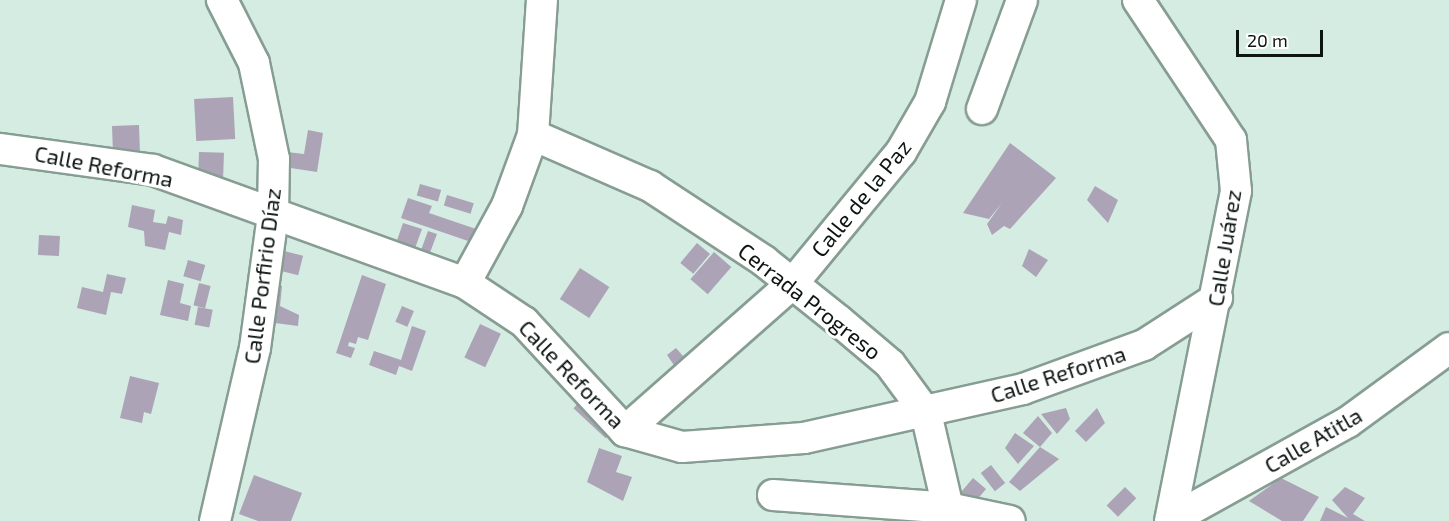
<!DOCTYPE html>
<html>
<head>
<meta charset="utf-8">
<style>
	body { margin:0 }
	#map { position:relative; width:1449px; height:521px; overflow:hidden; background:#d4ece1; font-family:"Exo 2",sans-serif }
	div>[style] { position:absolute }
	.building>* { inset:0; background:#aca3b6; transform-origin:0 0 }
	.roads { filter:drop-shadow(2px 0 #879d93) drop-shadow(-2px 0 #879d93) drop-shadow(0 2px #879d93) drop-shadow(0 -2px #879d93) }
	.minor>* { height:30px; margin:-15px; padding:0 15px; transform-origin:15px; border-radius:15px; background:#fff }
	span { translate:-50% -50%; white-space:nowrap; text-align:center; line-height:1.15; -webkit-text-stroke:6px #fff; paint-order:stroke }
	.street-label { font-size:22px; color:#0d1512 }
	.scale { position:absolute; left:1236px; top:30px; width:87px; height:27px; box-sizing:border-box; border:3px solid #0d1512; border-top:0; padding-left:8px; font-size:18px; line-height:21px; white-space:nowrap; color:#0d1512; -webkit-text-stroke:4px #fff; paint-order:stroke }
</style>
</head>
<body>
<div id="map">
	<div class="building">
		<i style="left:233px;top:97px;width:42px;height:39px;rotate:87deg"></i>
		<i style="left:139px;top:125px;width:36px;height:27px;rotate:88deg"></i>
		<i style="clip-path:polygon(308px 130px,323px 133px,317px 172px,284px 167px,287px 152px,304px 154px)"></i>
		<i style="clip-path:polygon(1010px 143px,1056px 178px,1010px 229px,1004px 226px,992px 235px,987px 224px,1002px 203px,989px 219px,963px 213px)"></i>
		<i style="left:199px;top:152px;width:25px;height:29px;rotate:2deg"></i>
		<i style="left:420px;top:184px;width:22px;height:12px;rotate:16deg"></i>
		<i style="clip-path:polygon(1095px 186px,1118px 200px,1108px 223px,1087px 200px)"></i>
		<i style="left:447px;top:195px;width:28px;height:11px;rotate:17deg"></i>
		<i style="clip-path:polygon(408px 198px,432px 206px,429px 213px,476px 229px,471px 242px,401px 218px)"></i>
		<i style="clip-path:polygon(132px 205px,155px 210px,153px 222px,166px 224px,168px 216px,183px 220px,181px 235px,169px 232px,165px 250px,145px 246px,144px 231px,128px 227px)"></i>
		<i style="clip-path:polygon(403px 223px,422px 229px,414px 251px,420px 253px,428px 231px,437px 234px,425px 266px,392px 255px)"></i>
		<i style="left:39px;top:235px;width:21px;height:20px;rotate:3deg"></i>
		<i style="left:697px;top:243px;width:17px;height:26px;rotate:40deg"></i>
		<i style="left:272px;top:248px;width:32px;height:20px;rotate:14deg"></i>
		<i style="clip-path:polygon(1029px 249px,1048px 260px,1036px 277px,1022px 266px)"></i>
		<i style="left:714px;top:252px;width:23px;height:36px;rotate:41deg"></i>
		<i style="left:188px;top:260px;width:18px;height:17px;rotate:16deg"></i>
		<i style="left:580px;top:268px;width:35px;height:37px;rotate:33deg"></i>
		<i style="clip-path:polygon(107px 274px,126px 278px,122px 294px,111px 292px,106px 315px,77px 308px,82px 287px,103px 292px)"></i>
		<i style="clip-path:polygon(362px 275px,386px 284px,368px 340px,358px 337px,356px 344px,349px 342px,348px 346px,355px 348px,351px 358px,336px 353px)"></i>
		<i style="clip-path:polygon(168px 280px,184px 284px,180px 303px,191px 306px,188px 321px,160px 315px)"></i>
		<i style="left:199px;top:283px;width:12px;height:23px;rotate:14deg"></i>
		<i style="clip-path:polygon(257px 283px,282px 286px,280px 306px,299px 315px,298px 326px,253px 320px)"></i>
		<i style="left:402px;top:306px;width:13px;height:17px;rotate:23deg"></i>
		<i style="left:198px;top:307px;width:15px;height:18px;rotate:11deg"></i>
		<i style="left:480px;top:324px;width:23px;height:37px;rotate:25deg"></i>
		<i style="clip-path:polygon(412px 326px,426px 331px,412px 371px,399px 366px,396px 375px,369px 365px,374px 351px,401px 360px)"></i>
		<i style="clip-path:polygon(676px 348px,683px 356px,692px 349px,697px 357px,678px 371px,667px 355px)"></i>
		<i style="clip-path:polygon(130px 376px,159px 383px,151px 414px,144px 412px,142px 423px,120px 418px)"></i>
		<i style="left:598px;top:382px;width:44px;height:36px;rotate:43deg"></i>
		<i style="clip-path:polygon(1066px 408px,1070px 419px,1057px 434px,1041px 414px)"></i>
		<i style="clip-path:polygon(1097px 408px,1105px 423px,1086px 442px,1075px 431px)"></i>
		<i style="clip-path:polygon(1038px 416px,1052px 433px,1040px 447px,1023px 433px)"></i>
		<i style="clip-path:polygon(1015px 433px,1034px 446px,1018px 464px,1005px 448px)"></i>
		<i style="clip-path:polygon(1040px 447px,1059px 459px,1020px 491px,1009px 482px)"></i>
		<i style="clip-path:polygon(599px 448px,622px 456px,616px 472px,632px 477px,623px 501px,587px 482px)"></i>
		<i style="left:991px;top:465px;width:23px;height:13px;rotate:52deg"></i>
		<i style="clip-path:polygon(254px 475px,302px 493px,291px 521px,258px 521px,239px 514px)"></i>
		<i style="left:973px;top:478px;width:17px;height:22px;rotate:40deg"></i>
		<i style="clip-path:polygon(1281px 478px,1319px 497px,1303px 521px,1282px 521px,1249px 501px)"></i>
		<i style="left:1125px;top:487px;width:16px;height:26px;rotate:45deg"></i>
		<i style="clip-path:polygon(1345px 487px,1365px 498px,1353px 514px,1365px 521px,1320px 521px,1326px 507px,1348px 518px,1332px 500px)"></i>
	</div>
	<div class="roads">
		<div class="minor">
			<i style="left:1138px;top:0;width:168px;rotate:56.4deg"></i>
			<i style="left:1231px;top:140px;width:51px;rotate:84.4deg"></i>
			<i style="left:1236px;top:191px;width:337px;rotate:101.3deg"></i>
			<i style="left:982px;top:109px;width:116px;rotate:-69.8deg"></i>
			<i style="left:533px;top:135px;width:128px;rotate:23.6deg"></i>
			<i style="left:650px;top:186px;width:136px;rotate:33.3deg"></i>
			<i style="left:764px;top:261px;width:95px;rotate:38.6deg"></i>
			<i style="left:838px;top:320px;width:68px;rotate:40.2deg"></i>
			<i style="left:890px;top:364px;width:61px;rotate:53.7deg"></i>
			<i style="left:926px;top:413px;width:98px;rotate:77deg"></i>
			<i style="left:948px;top:508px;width:63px;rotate:11.8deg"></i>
			<i style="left:0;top:149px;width:154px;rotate:7.8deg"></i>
			<i style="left:153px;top:170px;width:332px;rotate:19.9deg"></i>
			<i style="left:465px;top:283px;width:71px;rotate:33.5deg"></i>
			<i style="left:524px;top:322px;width:149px;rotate:47.2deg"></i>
			<i style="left:625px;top:431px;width:59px;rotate:15.7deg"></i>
			<i style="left:682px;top:447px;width:122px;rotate:-4.2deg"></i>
			<i style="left:804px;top:438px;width:224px;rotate:-12.6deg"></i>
			<i style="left:1023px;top:389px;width:129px;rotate:-20deg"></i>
			<i style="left:1144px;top:345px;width:87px;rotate:-32.8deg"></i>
			<i style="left:465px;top:283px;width:88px;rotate:-61.4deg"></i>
			<i style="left:507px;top:206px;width:76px;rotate:-69.9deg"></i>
			<i style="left:533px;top:135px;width:135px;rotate:-86.2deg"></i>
			<i style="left:625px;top:431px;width:224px;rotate:-41.4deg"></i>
			<i style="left:793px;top:283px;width:170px;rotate:-50.5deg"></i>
			<i style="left:901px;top:152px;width:58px;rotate:-59.9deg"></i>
			<i style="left:930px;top:102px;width:107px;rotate:-73.1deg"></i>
			<i style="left:773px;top:495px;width:175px;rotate:4.2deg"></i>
			<i style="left:948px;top:508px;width:14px;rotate:73deg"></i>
			<i style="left:1171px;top:520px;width:202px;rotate:-29deg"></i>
			<i style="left:1348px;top:422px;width:125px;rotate:-36.2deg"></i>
			<i style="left:215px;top:521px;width:178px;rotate:-77deg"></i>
			<i style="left:255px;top:348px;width:134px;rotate:-82.3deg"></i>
			<i style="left:273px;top:215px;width:56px;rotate:-89deg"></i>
			<i style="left:274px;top:159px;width:98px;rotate:-101.8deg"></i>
			<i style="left:254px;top:63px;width:71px;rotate:-116.9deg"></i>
		</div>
	</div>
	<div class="street-label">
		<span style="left:104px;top:166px;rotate:11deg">Calle Reforma</span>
		<span style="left:861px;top:198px;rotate:-51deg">Calle de la Paz</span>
		<span style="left:1224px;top:248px;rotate:-81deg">Calle Juárez</span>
		<span style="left:262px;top:276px;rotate:-83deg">Calle Porfirio Díaz</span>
		<span style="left:810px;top:301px;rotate:38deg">Cerrada Progreso</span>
		<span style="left:572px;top:374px;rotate:46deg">Calle Reforma</span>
		<span style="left:1058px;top:374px;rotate:-18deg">Calle Reforma</span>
		<span style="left:1313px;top:440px;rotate:-30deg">Calle Atitla</span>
	</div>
	<div class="scale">20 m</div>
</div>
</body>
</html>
